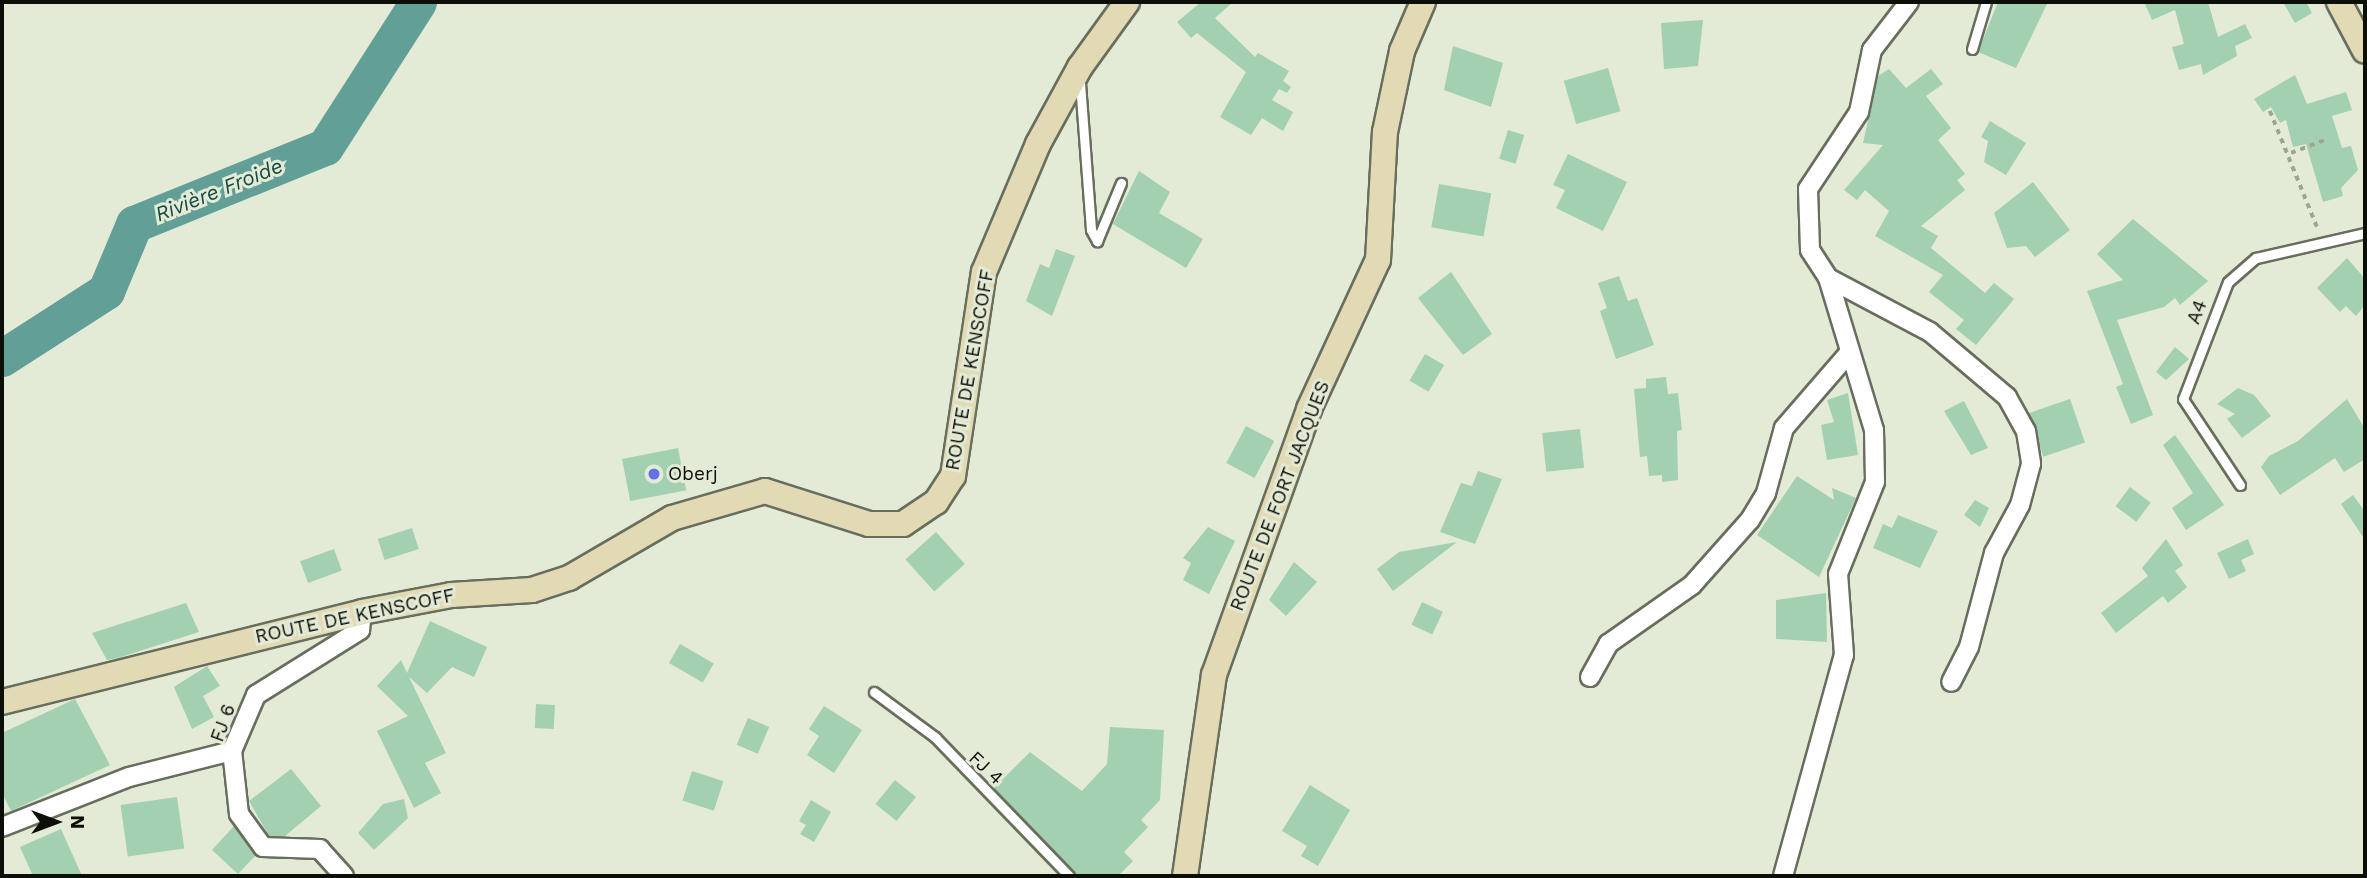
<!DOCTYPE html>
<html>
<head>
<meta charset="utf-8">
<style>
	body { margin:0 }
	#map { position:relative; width:2367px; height:878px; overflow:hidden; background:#e3ead6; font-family:"Work Sans",sans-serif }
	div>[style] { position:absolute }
	.river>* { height:37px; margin:-18.5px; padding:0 18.5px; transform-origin:18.5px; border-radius:18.5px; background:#629f96 }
	.building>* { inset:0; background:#a3d0b0; transform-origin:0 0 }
	.path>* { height:3.5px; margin-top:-1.75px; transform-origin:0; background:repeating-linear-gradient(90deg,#9fa494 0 5px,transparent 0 10px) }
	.roads { filter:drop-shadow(2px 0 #686e5d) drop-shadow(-2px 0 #686e5d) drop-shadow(0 2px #686e5d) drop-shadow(0 -2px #686e5d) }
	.lane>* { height:9px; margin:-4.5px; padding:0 4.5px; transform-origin:4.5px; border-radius:4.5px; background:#fff }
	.street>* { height:18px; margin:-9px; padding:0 9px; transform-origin:9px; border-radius:9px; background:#fff }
	.secondary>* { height:24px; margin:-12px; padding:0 12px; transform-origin:12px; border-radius:12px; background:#e2dab5 }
	.dots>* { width:19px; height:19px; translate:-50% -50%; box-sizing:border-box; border:4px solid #e3ead6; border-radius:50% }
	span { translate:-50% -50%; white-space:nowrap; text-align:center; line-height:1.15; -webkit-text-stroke:6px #e3ead6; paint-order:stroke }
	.street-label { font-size:19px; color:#0c0e08 }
	.poi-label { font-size:19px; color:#0c0e08 }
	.left { translate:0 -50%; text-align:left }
	.water-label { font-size:21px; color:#144a43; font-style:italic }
	.frame { position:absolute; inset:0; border:4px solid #0c0e08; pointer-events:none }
	.north { position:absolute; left:21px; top:787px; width:70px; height:70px; -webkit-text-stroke:5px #e3ead6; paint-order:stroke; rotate:90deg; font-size:19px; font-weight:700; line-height:28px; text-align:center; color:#0c0e08 }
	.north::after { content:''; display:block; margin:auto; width:24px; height:32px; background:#0c0e08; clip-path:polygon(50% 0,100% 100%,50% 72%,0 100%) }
</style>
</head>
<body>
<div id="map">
	<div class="river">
		<i style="left:2px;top:358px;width:124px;rotate:-32.8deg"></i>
		<i style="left:106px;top:291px;width:73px;rotate:-67.3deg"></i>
		<i style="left:134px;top:224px;width:206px;rotate:-22deg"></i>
		<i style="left:325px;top:147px;width:172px;rotate:-57.3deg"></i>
	</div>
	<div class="building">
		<i style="clip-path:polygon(1201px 2px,1233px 2px,1215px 18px,1255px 57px,1258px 53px,1289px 71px,1283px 81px,1291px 87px,1287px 93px,1279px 89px,1272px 100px,1293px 112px,1283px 131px,1262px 118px,1251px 135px,1220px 117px,1246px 72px,1197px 33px,1191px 38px,1177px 22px)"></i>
		<i style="clip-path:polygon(1998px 2px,2048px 2px,2016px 68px,1978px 52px)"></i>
		<i style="clip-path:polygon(2144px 2px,2208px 2px,2218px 37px,2245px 24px,2252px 38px,2235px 46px,2237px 56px,2203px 75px,2201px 64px,2179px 70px,2172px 47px,2184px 44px,2175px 10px,2152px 20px)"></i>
		<i style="clip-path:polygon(2283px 2px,2306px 2px,2312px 13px,2295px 23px)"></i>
		<i style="clip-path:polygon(1703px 20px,1698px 66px,1664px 69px,1661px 23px)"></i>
		<i style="clip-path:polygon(1453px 46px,1503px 63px,1491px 107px,1444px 90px)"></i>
		<i style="left:1608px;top:68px;width:45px;height:46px;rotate:74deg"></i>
		<i style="clip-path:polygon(1889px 69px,1906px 88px,1931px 69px,1943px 84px,1926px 96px,1951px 128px,1938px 140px,1965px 174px,1957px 180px,1965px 190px,1921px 226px,1938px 236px,1931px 248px,1985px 293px,1994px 283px,2014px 299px,1976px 345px,1956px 329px,1964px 320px,1929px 292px,1943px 275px,1875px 236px,1889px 211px,1865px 190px,1857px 200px,1844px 190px,1883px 145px,1863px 143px,1878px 76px)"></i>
		<i style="clip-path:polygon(2295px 75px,2307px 104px,2346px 92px,2352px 110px,2332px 116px,2342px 148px,2351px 146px,2358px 170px,2341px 188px,2343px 196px,2323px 202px,2306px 144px,2293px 147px,2286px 120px,2280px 123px,2271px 107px,2263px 112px,2254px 99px)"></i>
		<i style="clip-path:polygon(1990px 121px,2026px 143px,2006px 175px,1984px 162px,1988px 141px,1981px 137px)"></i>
		<i style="left:1508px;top:130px;width:17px;height:30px;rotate:17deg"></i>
		<i style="clip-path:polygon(1568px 154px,1627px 182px,1603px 231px,1556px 208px,1565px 190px,1553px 185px)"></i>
		<i style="clip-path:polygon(1139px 171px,1170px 192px,1159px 213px,1203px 239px,1186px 268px,1113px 224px)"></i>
		<i style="clip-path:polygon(2033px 182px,2070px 230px,2035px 257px,2026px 246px,2007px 248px,1994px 213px)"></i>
		<i style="left:1439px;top:184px;width:53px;height:44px;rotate:10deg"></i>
		<i style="clip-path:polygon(2133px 219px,2208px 281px,2180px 305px,2175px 298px,2164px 307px,2117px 320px,2153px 415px,2131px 424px,2116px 387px,2123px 384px,2087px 291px,2123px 280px,2097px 254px)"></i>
		<i style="clip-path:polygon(1056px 249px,1075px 256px,1052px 316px,1026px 301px,1040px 264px,1049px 268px)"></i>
		<i style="clip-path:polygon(2347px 258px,2365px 279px,2365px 305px,2356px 316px,2346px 306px,2340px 312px,2317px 288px)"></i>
		<i style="clip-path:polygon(1451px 272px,1492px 334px,1463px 355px,1418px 298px)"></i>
		<i style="clip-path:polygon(1619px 276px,1628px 301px,1637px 298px,1654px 345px,1616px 359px,1600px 311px,1607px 308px,1598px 283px)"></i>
		<i style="clip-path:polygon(2175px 347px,2189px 359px,2166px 380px,2156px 372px)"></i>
		<i style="left:1425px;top:354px;width:22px;height:31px;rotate:30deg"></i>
		<i style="clip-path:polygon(1666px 377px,1668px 394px,1678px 393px,1682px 430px,1677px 431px,1678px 480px,1662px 482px,1662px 475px,1649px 476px,1647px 456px,1640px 457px,1634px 389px,1646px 388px,1646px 379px)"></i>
		<i style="clip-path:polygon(2238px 388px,2254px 395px,2271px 416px,2242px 438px,2227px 419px,2235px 414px,2217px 404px)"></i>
		<i style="clip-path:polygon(1848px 393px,1858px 455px,1827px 460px,1821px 425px,1834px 422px,1827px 400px)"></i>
		<i style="left:2070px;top:399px;width:46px;height:44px;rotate:71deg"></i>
		<i style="clip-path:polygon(2347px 399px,2365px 429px,2365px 459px,2344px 472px,2335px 458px,2280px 495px,2261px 467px,2269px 456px,2298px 441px)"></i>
		<i style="clip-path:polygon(1964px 401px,1988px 448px,1971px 455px,1944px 411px)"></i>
		<i style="left:1246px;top:426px;width:32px;height:42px;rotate:28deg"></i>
		<i style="left:1580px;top:429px;width:39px;height:38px;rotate:84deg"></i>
		<i style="clip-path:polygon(2175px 435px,2224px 505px,2186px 530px,2172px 508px,2193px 493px,2163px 445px)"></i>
		<i style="left:678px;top:448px;width:43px;height:57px;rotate:79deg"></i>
		<i style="clip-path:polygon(1478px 471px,1502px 479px,1475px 544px,1440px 532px,1461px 483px,1472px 486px)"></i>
		<i style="clip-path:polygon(1797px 476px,1834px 500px,1832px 488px,1856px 498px,1819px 577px,1757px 535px)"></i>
		<i style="left:2130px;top:487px;width:26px;height:24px;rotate:37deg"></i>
		<i style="clip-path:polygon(2353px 495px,2365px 512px,2365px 540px,2341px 504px)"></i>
		<i style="clip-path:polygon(1975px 500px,1989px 508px,1980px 527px,1964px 515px)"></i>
		<i style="clip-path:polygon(1898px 515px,1938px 531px,1920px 568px,1873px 548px,1883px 524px,1892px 528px)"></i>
		<i style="clip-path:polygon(1208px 527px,1235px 541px,1209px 594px,1183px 580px,1191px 563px,1183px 558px)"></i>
		<i style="left:412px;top:528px;width:22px;height:36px;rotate:72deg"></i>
		<i style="left:936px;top:532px;width:43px;height:41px;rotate:48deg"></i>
		<i style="clip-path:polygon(2166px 539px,2183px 565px,2175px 571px,2187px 587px,2168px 603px,2163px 596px,2116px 633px,2101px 613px,2148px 576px,2142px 568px)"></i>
		<i style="clip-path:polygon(2248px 539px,2254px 554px,2241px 560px,2246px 571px,2229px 579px,2217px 553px)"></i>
		<i style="clip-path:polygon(1457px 542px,1393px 591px,1377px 569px,1399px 552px)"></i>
		<i style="left:334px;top:549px;width:23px;height:36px;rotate:70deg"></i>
		<i style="clip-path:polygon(1294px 562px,1317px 582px,1286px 616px,1269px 600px)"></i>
		<i style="clip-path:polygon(1826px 593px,1827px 642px,1776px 639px,1776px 600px)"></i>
		<i style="left:1422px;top:602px;width:23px;height:25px;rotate:25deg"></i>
		<i style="clip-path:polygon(186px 603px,199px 632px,118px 658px,107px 660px,92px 633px)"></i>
		<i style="clip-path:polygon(430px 621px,487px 647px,474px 677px,452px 667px,427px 693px,409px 677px,446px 753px,425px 763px,441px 793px,414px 808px,377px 731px,408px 716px,377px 686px,401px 660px,407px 673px)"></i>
		<i style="left:680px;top:644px;width:39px;height:22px;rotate:30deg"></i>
		<i style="clip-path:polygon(207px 666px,220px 686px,203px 696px,214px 717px,192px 729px,174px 687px)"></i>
		<i style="clip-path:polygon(75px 699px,110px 765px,11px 811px,2px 793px,2px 733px)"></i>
		<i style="left:536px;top:704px;width:19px;height:24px;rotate:3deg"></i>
		<i style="clip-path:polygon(824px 706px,862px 730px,834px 773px,807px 755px,819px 736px,809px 729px)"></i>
		<i style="left:748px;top:718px;width:23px;height:29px;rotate:23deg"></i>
		<i style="clip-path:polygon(1110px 727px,1164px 730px,1160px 800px,1141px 820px,1148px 827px,1124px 852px,1133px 861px,1118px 876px,1076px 876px,994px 788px,1030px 752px,1082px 791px,1107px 764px)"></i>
		<i style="clip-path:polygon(291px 769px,321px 806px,285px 836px,269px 836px,249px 801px)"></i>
		<i style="left:692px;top:771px;width:33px;height:31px;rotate:18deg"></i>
		<i style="left:895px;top:780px;width:27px;height:31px;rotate:39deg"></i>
		<i style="clip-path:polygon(1310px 785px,1350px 810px,1318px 866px,1301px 856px,1307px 846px,1282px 831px)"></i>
		<i style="left:177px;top:797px;width:52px;height:57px;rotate:82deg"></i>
		<i style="clip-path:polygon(404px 799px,408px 818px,374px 850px,358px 833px,383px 804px)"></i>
		<i style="clip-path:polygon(811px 800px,831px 812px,814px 842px,800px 834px,806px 825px,799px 821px)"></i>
		<i style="clip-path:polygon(234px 826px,256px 855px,238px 874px,212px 850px)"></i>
		<i style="clip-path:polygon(61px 829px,82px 876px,33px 876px,20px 847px)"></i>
	</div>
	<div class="path">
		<i style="left:2270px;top:111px;width:127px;rotate:67.9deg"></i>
		<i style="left:2291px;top:153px;width:39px;rotate:-21deg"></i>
	</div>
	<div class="roads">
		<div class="lane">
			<i style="left:1972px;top:49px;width:49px;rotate:-73.4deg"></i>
			<i style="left:1080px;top:83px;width:147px;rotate:85.7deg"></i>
			<i style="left:1091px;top:230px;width:13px;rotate:61deg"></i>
			<i style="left:1097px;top:241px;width:63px;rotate:-67.5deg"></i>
			<i style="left:2240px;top:485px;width:103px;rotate:-123.5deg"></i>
			<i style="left:2183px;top:399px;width:125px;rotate:-69deg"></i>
			<i style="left:2228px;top:282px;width:37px;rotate:-41deg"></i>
			<i style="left:2256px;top:258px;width:112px;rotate:-12.9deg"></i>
			<i style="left:874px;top:692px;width:76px;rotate:36.4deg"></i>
			<i style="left:935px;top:737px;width:193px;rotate:46deg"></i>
		</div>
		<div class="street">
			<i style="left:1909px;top:2px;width:61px;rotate:127.6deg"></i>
			<i style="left:1872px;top:50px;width:63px;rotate:101.8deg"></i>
			<i style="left:1859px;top:112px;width:92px;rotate:123.5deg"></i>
			<i style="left:1808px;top:189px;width:61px;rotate:88.1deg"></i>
			<i style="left:1810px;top:250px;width:33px;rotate:57deg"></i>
			<i style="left:1828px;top:278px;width:115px;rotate:27.9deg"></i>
			<i style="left:1930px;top:332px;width:101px;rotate:40.2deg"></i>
			<i style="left:2007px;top:397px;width:39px;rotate:61deg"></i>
			<i style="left:2026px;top:431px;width:33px;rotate:81deg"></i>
			<i style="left:2031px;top:464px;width:42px;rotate:105deg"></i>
			<i style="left:2020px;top:505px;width:55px;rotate:118.4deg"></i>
			<i style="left:1994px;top:553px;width:97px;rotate:104.9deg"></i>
			<i style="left:1969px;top:647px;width:39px;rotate:117deg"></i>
			<i style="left:1590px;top:677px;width:38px;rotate:-61deg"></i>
			<i style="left:1608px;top:644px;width:103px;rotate:-35.1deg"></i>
			<i style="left:1692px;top:585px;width:87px;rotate:-48.3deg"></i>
			<i style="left:1750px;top:520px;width:31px;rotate:-59deg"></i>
			<i style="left:1766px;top:493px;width:67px;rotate:-74.5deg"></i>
			<i style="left:1784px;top:428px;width:98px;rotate:-49.1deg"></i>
			<i style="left:2px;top:827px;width:136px;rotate:-21.5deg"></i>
			<i style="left:129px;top:777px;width:106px;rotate:-14.2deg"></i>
			<i style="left:344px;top:876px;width:36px;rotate:-132deg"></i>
			<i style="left:320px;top:849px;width:57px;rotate:-178deg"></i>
			<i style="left:263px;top:847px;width:41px;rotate:-126deg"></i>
			<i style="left:239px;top:814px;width:63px;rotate:-96.3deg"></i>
			<i style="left:232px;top:751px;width:61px;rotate:-66.8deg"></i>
			<i style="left:256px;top:695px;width:123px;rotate:-32deg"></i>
			<i style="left:360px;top:630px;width:18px;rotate:-84deg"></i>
			<i style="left:1783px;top:876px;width:229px;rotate:-74.6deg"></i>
			<i style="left:1844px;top:655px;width:81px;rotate:-94.2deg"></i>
			<i style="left:1838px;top:574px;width:99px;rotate:-68.1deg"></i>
			<i style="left:1875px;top:482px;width:52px;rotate:-91.1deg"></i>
			<i style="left:1874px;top:430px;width:159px;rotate:-106.8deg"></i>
		</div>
		<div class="secondary">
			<i style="left:2339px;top:2px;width:55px;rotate:62deg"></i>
			<i style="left:2px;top:702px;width:371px;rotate:-14deg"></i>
			<i style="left:362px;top:612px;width:91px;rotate:-10.8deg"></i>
			<i style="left:451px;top:595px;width:81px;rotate:-3.5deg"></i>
			<i style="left:532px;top:590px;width:39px;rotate:-18deg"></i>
			<i style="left:569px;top:578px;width:119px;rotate:-30.2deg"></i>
			<i style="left:672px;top:518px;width:97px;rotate:-16.2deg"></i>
			<i style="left:765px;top:491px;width:109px;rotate:17.6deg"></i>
			<i style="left:869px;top:524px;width:34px"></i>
			<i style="left:903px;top:524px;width:40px;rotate:-34deg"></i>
			<i style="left:936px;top:502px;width:31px;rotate:-57deg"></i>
			<i style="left:953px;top:476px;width:206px;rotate:-81.4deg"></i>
			<i style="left:984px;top:272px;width:139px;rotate:-67.1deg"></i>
			<i style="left:1038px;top:144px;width:88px;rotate:-61.4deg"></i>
			<i style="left:1080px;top:67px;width:80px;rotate:-54.1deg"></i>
			<i style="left:1185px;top:876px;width:203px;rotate:-81.8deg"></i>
			<i style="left:1214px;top:675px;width:282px;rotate:-70.3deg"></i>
			<i style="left:1309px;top:409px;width:164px;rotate:-65.2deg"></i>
			<i style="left:1378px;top:260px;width:128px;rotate:-86.9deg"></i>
			<i style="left:1385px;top:132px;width:83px;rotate:-78.1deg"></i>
			<i style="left:1402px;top:51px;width:53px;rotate:-66.8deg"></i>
		</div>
	</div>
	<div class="dots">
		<i style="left:654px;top:474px;background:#6271e9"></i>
	</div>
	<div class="street-label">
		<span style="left:2197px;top:312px;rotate:-69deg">A4</span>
		<span style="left:970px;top:370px;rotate:-80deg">ROUTE DE KENSCOFF</span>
		<span style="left:1280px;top:496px;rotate:-69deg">ROUTE DE FORT JACQUES</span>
		<span style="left:355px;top:616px;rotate:-12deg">ROUTE DE KENSCOFF</span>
		<span style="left:223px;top:723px;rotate:-70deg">FJ 6</span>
		<span style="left:986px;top:768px;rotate:43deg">FJ 4</span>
	</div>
	<div class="poi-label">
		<span class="left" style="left:668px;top:474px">Oberj</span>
	</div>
	<div class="water-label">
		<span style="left:219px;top:190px;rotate:-22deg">Rivière Froide</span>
	</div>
	<div class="frame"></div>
	<div class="north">N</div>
</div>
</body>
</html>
